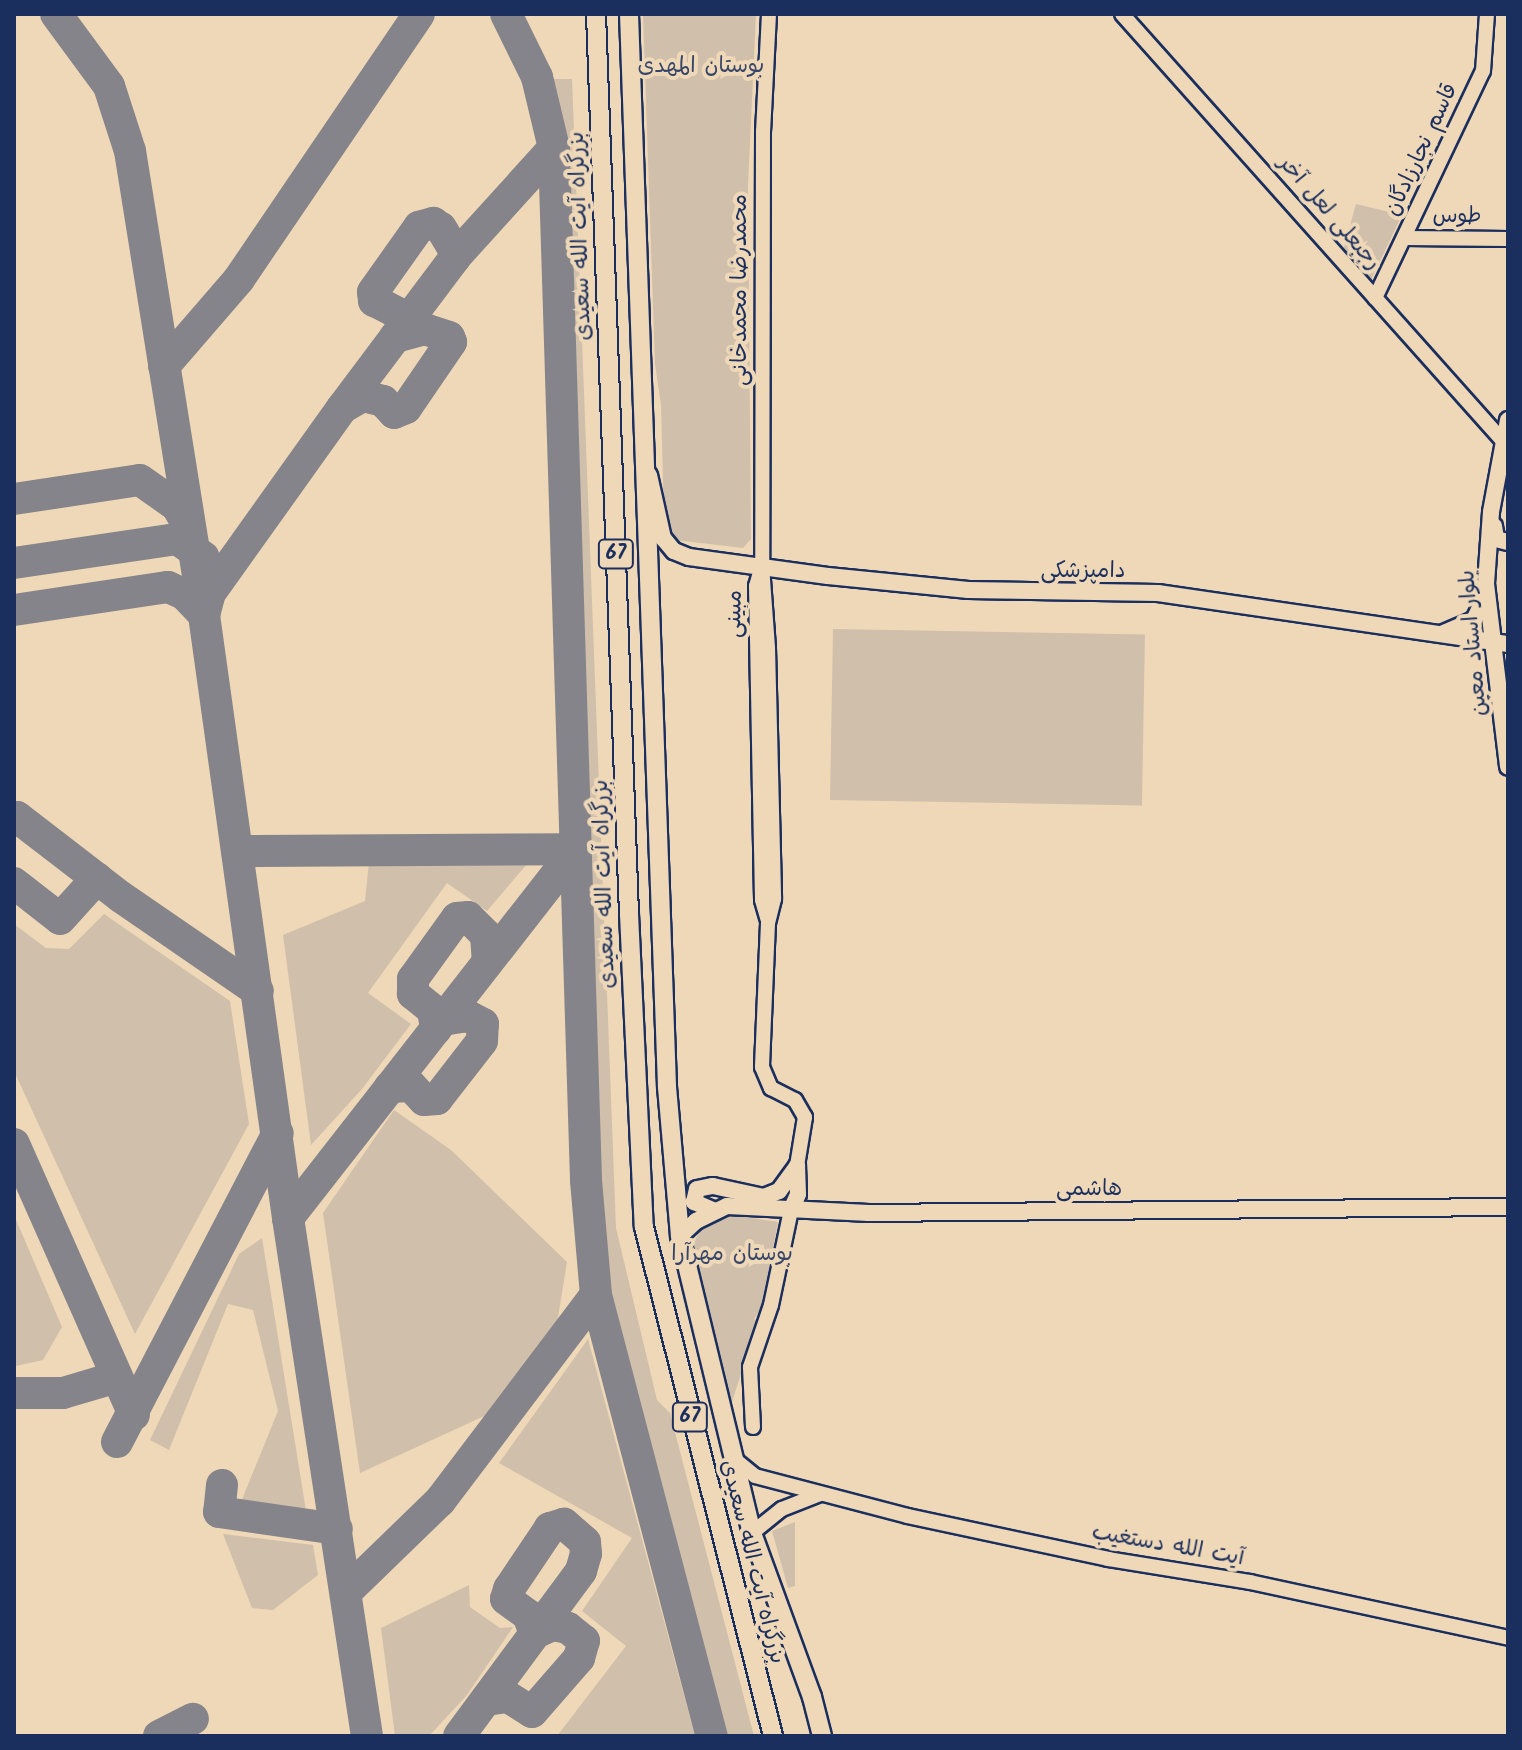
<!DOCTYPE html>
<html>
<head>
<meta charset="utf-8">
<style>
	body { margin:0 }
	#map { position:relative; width:1522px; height:1750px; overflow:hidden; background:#efd8b7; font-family:Kalam,"Playpen Sans Arabic",sans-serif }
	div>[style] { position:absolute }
	.green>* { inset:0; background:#d0bfaa; transform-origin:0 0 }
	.taxiway>* { height:32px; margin:-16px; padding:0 16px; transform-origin:16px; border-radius:16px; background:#85848a }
	.roads { filter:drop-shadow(2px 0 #1b2f5e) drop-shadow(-2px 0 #1b2f5e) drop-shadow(0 2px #1b2f5e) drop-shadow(0 -2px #1b2f5e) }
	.tertiary>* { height:14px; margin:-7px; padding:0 7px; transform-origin:7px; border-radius:7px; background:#efd8b7 }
	.secondary>* { height:16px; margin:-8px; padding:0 8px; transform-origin:8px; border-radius:8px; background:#efd8b7 }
	.trunk>* { height:18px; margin:-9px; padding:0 9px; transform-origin:9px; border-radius:9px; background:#efd8b7 }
	span { translate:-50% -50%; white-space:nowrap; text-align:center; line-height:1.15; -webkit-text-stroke:8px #efd8b7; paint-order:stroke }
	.shield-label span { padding:2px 6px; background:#efd8b7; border:2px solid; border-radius:6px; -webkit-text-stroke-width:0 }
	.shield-label { font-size:20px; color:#1b2f5e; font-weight:700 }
	.park-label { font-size:22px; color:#364569 }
	.street-label { font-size:22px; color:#1b2f5e }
	.frame { position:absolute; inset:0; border:16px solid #1b2f5e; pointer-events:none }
</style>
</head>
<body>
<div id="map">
	<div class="green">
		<i style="clip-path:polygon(643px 14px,756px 14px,748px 185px,751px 539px,743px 548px,675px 540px,668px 535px,664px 519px,661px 405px,655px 364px)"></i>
		<i style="clip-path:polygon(546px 79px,572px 79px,616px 1228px,657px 1400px,670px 1413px,754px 1736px,723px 1736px,614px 1323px,599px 1245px,589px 1114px,582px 798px,558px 145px)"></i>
		<i style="clip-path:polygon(1356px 204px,1402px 215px,1370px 282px,1343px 251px)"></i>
		<i style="left:833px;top:629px;width:312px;height:171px;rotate:1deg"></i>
		<i style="clip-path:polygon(369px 862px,527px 864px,487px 911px,447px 883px,368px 993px,411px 1024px,362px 1089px,311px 1145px,283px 935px,365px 901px)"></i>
		<i style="clip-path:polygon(104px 914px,230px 1001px,249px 1124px,135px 1334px,14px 1071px,14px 924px,46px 948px,69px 949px)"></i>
		<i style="clip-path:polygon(394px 1110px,451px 1150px,567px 1262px,557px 1324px,491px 1413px,360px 1473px,323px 1213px)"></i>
		<i style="clip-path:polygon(725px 1214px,778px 1222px,762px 1307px,754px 1319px,758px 1321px,729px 1411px,691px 1249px,703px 1224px)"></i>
		<i style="clip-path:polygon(14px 1215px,62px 1327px,43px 1360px,16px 1366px)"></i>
		<i style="clip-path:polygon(262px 1238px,307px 1517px,241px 1502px,278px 1411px,253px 1310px,228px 1304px,169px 1450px,150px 1440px,239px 1254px)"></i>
		<i style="clip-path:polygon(588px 1339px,695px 1736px,557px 1736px,626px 1646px,582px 1611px,632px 1538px,499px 1463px)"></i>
		<i style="clip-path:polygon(795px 1522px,795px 1586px,788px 1588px,772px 1531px)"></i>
		<i style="clip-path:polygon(223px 1534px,313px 1545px,318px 1575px,273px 1610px,252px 1608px)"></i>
		<i style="clip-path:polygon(469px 1585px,470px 1607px,500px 1628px,513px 1627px,467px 1695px,429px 1736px,395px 1736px,381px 1628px)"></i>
	</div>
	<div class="taxiway">
		<i style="left:56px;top:14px;width:89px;rotate:53.6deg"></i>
		<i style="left:109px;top:86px;width:68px;rotate:72.1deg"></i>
		<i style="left:130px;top:151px;width:470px;rotate:80.9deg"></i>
		<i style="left:204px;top:615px;width:609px;rotate:82.07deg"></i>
		<i style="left:288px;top:1218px;width:524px;rotate:81.33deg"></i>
		<i style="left:401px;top:330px;width:16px;rotate:-94deg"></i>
		<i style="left:400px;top:314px;width:29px;rotate:-153deg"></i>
		<i style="left:374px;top:301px;width:9px;rotate:-96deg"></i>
		<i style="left:373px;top:292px;width:80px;rotate:-54.7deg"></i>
		<i style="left:419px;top:227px;width:15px;rotate:-16deg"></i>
		<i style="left:433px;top:223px;width:9px;rotate:32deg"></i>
		<i style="left:441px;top:228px;width:23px;rotate:59deg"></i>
		<i style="left:453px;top:248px;width:10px;rotate:79deg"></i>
		<i style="left:164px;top:366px;width:115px;rotate:-49.2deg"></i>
		<i style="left:239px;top:279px;width:320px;rotate:-55.8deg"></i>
		<i style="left:342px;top:408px;width:24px;rotate:-30deg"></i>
		<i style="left:363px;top:396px;width:21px;rotate:14deg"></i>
		<i style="left:383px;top:401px;width:16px;rotate:47deg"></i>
		<i style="left:394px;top:413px;width:13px;rotate:-23deg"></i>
		<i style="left:406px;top:408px;width:80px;rotate:-55.7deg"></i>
		<i style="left:451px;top:342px;width:5px;rotate:-112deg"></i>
		<i style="left:449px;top:337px;width:25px;rotate:-162deg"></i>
		<i style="left:425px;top:329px;width:31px;rotate:165deg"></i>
		<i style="left:14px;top:499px;width:127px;rotate:-8.6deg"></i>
		<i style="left:140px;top:480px;width:45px;rotate:35.1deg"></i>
		<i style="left:177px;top:506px;width:21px;rotate:61deg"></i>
		<i style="left:14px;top:563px;width:165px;rotate:-8.4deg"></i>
		<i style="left:177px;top:539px;width:32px;rotate:34deg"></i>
		<i style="left:14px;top:610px;width:156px;rotate:-8.5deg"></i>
		<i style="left:168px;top:587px;width:17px;rotate:24deg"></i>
		<i style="left:184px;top:594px;width:29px;rotate:46deg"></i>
		<i style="left:204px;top:615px;width:23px;rotate:-75deg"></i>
		<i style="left:210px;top:593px;width:227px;rotate:-54.5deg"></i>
		<i style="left:342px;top:408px;width:190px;rotate:-53.1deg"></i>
		<i style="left:456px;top:256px;width:146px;rotate:-47.8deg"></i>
		<i style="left:14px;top:821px;width:5px;rotate:-53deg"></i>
		<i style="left:17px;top:817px;width:131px;rotate:37.6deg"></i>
		<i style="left:121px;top:897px;width:166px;rotate:34.5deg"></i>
		<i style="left:237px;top:851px;width:339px;rotate:-0.3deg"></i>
		<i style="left:14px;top:883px;width:58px;rotate:38deg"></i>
		<i style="left:60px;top:919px;width:55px;rotate:-47.9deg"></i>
		<i style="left:436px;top:1029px;width:19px;rotate:-99deg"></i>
		<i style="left:433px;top:1010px;width:26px;rotate:-141deg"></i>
		<i style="left:413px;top:994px;width:15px;rotate:-90deg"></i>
		<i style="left:413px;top:979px;width:75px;rotate:-54.2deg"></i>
		<i style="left:457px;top:918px;width:11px;rotate:-5deg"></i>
		<i style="left:468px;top:917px;width:25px;rotate:45deg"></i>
		<i style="left:486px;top:935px;width:26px;rotate:86deg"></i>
		<i style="left:390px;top:1087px;width:21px;rotate:-3deg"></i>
		<i style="left:411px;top:1086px;width:19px;rotate:47deg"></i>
		<i style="left:424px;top:1100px;width:13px;rotate:-4deg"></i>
		<i style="left:437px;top:1099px;width:73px;rotate:-52.2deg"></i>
		<i style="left:482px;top:1041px;width:17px;rotate:-87deg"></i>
		<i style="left:483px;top:1024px;width:17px;rotate:-152deg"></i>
		<i style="left:468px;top:1016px;width:26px;rotate:171deg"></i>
		<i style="left:14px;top:1144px;width:296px;rotate:66.1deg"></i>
		<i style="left:288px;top:1218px;width:468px;rotate:-52deg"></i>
		<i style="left:596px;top:1295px;width:456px;rotate:75.3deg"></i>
		<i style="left:14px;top:1393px;width:49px"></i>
		<i style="left:63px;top:1393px;width:56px;rotate:-16.5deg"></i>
		<i style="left:117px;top:1442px;width:348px;rotate:-62.5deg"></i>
		<i style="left:222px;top:1485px;width:27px;rotate:96deg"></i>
		<i style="left:219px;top:1512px;width:119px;rotate:8.2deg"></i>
		<i style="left:346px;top:1592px;width:131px;rotate:-44.1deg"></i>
		<i style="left:440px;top:1501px;width:258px;rotate:-52.9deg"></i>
		<i style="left:596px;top:1295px;width:115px;rotate:-95deg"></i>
		<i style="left:586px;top:1180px;width:1032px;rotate:-91.78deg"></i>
		<i style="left:554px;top:148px;width:73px;rotate:-103.5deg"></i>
		<i style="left:537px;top:77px;width:70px;rotate:-116.2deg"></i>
		<i style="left:486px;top:1700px;width:22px;rotate:-8deg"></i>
		<i style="left:508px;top:1697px;width:28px;rotate:32deg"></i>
		<i style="left:532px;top:1712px;width:72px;rotate:-49deg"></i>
		<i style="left:579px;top:1658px;width:18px;rotate:-74deg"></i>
		<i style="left:584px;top:1641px;width:21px;rotate:-141deg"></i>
		<i style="left:568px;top:1628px;width:15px;rotate:-169deg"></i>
		<i style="left:553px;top:1625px;width:20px;rotate:156deg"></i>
		<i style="left:159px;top:1736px;width:38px;rotate:-27deg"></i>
		<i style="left:459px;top:1736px;width:205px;rotate:-53.5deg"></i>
		<i style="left:581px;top:1571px;width:18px;rotate:-74deg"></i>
		<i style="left:586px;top:1554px;width:12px;rotate:-95deg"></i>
		<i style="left:585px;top:1542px;width:28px;rotate:-139deg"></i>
		<i style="left:564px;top:1524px;width:15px;rotate:164deg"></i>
		<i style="left:550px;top:1528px;width:73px;rotate:123.9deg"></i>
		<i style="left:509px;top:1589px;width:10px;rotate:107deg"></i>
		<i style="left:506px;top:1599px;width:27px;rotate:36deg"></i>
		<i style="left:528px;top:1615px;width:19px;rotate:69deg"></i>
	</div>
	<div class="roads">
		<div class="tertiary">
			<i style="left:769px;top:14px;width:117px;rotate:92.9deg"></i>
			<i style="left:763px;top:131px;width:435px;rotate:90.1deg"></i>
			<i style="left:762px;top:566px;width:82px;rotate:85.8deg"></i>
			<i style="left:768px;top:648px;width:251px;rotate:88.6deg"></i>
			<i style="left:774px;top:899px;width:25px;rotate:104deg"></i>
			<i style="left:768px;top:923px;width:144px;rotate:92.4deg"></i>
			<i style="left:762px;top:1067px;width:23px;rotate:67deg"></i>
			<i style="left:771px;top:1088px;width:27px;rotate:27deg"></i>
			<i style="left:795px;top:1100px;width:20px;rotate:60deg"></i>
			<i style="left:805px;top:1117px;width:50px;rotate:99.3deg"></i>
			<i style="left:1122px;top:14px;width:572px;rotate:48.26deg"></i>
			<i style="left:1405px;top:238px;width:103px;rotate:0.6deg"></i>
			<i style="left:1375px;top:298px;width:251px;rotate:-64.6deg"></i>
			<i style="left:1483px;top:71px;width:57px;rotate:-86deg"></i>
			<i style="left:761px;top:569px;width:18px;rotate:106deg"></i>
			<i style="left:756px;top:586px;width:314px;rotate:88.9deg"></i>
			<i style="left:762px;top:900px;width:19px;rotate:74deg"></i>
			<i style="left:753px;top:1427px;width:60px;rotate:-92.9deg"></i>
			<i style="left:750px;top:1367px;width:65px;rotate:-71.3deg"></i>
			<i style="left:771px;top:1305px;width:97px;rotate:-78.1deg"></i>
			<i style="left:733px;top:1458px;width:28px;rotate:39deg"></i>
			<i style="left:755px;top:1476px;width:158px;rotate:14.7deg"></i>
			<i style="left:908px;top:1516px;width:205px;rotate:12.1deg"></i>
			<i style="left:1108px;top:1559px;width:144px;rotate:9.2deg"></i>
			<i style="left:1250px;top:1582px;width:264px;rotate:12.2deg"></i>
			<i style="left:752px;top:1533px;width:38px;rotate:-39deg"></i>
			<i style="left:782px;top:1509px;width:41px;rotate:-21.5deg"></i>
		</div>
		<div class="secondary">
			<i style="left:1508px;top:420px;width:94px;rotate:100.5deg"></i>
			<i style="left:1491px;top:512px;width:72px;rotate:94deg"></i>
			<i style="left:1486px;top:584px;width:184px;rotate:83.1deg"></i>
			<i style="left:649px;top:475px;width:65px;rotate:77.5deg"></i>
			<i style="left:663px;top:538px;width:17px;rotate:50deg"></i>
			<i style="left:674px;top:551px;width:16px;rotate:22deg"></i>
			<i style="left:689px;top:557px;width:140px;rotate:7.8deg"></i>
			<i style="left:828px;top:576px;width:141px;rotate:5.7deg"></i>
			<i style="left:968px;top:590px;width:190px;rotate:0.9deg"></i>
			<i style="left:1158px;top:593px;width:354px;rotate:8.3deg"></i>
			<i style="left:1494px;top:526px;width:13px;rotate:81deg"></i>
			<i style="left:1496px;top:539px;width:12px;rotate:14deg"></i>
			<i style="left:1441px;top:634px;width:36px;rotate:-23deg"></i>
			<i style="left:1474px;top:620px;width:28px;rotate:-64deg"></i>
			<i style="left:713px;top:1210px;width:21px;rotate:-157deg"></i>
			<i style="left:694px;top:1202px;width:13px;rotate:-77deg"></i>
			<i style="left:697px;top:1189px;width:16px;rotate:-11deg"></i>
			<i style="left:713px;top:1186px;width:52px;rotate:12.2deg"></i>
			<i style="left:764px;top:1197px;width:16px;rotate:-22deg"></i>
			<i style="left:779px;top:1191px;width:31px;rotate:-54deg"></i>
			<i style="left:791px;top:1210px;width:17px;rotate:-66deg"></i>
			<i style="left:798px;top:1194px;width:28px;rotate:-92deg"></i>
			<i style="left:680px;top:1236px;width:22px;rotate:-43deg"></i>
			<i style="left:696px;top:1221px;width:34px;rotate:-26deg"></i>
			<i style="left:727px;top:1206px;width:142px;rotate:2.8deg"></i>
			<i style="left:869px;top:1213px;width:639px;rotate:-0.54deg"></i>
		</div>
		<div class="trunk">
			<i style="left:596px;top:14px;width:901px;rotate:87.9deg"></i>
			<i style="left:629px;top:914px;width:313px;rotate:87.3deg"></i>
			<i style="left:644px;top:1227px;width:525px;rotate:75.78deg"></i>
			<i style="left:629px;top:14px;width:1074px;rotate:87.97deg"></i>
			<i style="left:667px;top:1087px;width:150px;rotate:85deg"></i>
			<i style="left:680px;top:1236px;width:306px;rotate:76.4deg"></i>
			<i style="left:752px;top:1533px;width:175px;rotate:69.9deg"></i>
			<i style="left:812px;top:1697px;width:40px;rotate:75.6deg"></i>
		</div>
	</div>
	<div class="shield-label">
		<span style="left:616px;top:554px">67</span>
		<span style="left:690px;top:1417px">67</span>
	</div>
	<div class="park-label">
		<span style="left:701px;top:67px">بوستان المهدی</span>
		<span style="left:732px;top:1255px">بوستان مهرآرا</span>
	</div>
	<div class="street-label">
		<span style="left:1422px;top:150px;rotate:-65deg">قاسم نجارزادگان</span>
		<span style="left:1329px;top:213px;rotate:49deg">رجبعلی لعل آخر</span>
		<span style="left:1457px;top:217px">طوس</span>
		<span style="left:581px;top:236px;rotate:-92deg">بزرگراه آیت الله سعیدی</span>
		<span style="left:741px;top:290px;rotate:-90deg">محمدرضا محمدخانی</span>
		<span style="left:1083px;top:572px">دامپزشکی</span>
		<span style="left:735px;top:614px;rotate:-89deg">مبینی</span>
		<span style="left:1474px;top:643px;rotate:-95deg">بلوار استاد معین</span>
		<span style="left:605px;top:884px;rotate:-92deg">بزرگراه آیت الله سعیدی</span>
		<span style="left:1089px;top:1190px">هاشمی</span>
		<span style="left:1168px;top:1546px;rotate:10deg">آیت الله دستغیب</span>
		<span style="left:752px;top:1562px;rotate:76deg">بزرگراه آیت الله سعیدی</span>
	</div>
	<div class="frame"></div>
</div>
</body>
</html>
